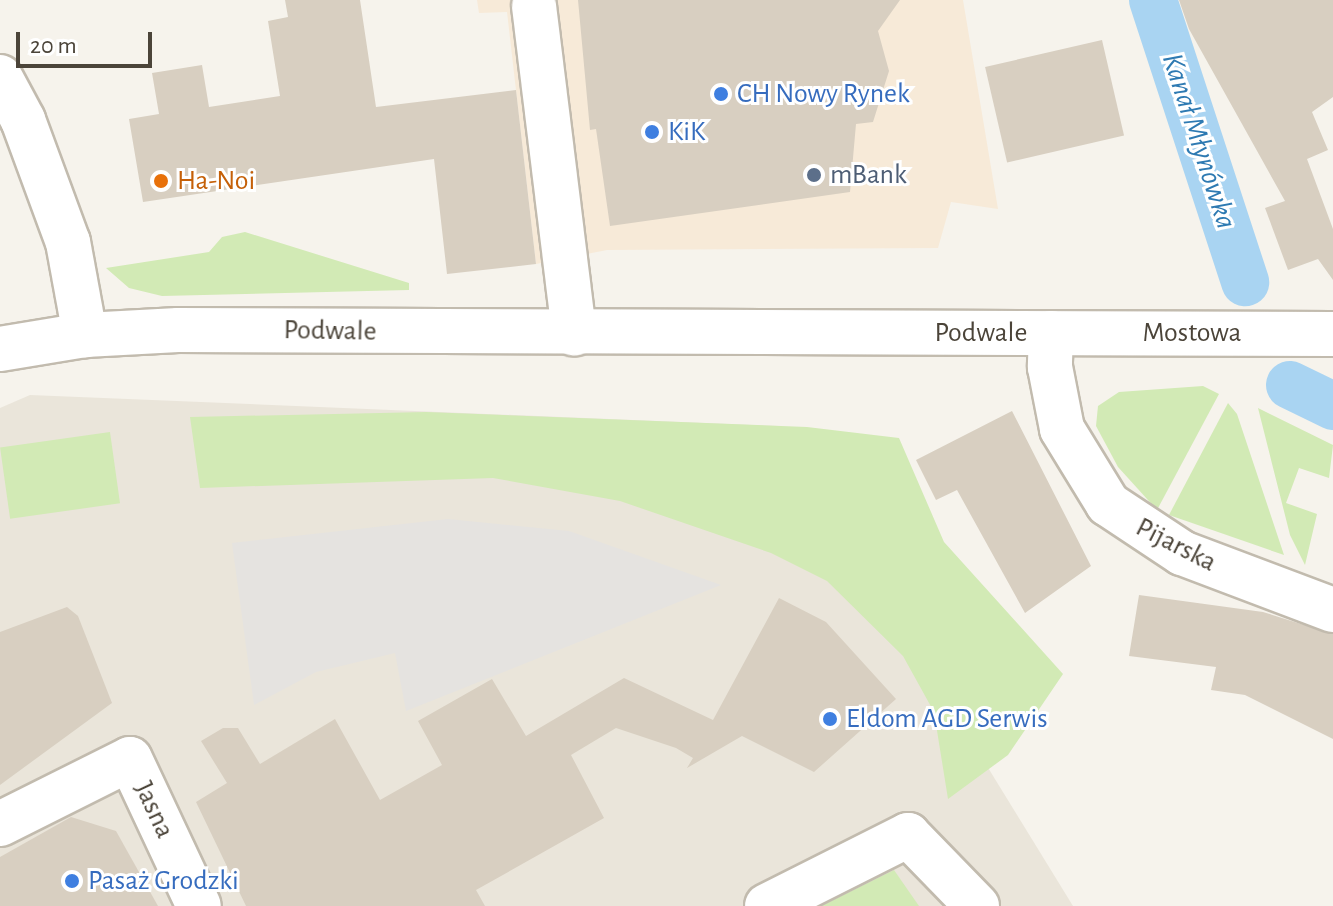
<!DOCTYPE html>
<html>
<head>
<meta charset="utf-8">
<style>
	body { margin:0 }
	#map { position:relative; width:1333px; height:906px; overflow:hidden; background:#f6f3ec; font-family:"Alegreya Sans",sans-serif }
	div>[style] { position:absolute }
	.residential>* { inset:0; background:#eae5da }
	.commercial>* { inset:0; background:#f7ead8 }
	.green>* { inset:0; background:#d2eab5; transform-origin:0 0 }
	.parking>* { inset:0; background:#e5e3e0 }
	.canal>* { height:48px; margin:-24px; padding:0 24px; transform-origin:24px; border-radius:24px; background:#a9d4f2 }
	.building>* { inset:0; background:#d8cfc1; transform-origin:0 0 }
	.roads { filter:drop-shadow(2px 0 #c2bbae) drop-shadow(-2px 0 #c2bbae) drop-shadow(0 2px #c2bbae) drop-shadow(0 -2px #c2bbae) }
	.minor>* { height:44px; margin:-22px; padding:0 22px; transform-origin:22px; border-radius:22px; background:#fff }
	.dots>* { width:22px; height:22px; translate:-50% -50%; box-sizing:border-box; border:4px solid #fff; border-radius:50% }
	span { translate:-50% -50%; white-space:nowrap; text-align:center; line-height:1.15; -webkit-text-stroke:6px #fff; paint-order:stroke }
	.shop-label { font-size:28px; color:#366cbe }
	.left { translate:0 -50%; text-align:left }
	.service-label { font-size:28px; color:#4e5e75 }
	.food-label { font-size:28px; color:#c56008 }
	.street-label { font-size:28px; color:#4b4439 }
	.water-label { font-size:30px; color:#2e7ab2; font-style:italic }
	.scale { position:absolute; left:16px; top:32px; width:136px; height:36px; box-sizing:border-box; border:4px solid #4b4439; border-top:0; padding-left:10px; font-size:24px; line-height:28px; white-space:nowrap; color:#4b4439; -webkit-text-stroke:6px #fff; paint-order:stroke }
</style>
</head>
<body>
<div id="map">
	<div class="residential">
		<i style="clip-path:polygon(30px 395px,778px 426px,1073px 906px,0 906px,0 408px)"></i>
	</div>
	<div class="commercial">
		<i style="clip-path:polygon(477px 0,963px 0,998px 209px,951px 202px,938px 248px,607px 250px,536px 264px,507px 12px,479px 13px)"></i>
	</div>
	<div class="green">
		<i style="clip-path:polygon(245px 232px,409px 283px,409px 290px,162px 296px,129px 288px,106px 268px,209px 252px,222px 237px)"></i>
		<i style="clip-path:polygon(1203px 386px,1219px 394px,1157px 510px,1118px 467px,1096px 426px,1098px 406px,1119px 392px)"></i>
		<i style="clip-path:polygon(1228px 403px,1237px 414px,1284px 555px,1169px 515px)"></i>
		<i style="clip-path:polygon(1258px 408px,1333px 445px,1329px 478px,1299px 468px,1286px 503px,1317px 514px,1305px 565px,1290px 535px)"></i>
		<i style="clip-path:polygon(426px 412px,807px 427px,899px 438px,944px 542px,1063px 674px,1008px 755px,948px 799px,934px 712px,903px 656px,827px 581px,771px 553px,620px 501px,493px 478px,200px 488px,190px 417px)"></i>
		<i style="left:110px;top:432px;width:72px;height:111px;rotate:82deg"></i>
		<i style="clip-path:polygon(894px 870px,919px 906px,821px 906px)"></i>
	</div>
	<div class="parking">
		<i style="clip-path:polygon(448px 519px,569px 531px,721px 585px,406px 711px,395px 653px,316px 672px,254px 705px,232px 543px)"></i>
	</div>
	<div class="canal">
		<i style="left:1153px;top:0;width:297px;rotate:71.9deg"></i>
		<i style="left:1290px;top:385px;width:48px;rotate:26deg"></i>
	</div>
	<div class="building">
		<i style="clip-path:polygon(285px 0,360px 0,376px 107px,516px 90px,536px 264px,447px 274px,434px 159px,143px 202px,129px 119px,159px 114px,152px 73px,202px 65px,209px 107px,280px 96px,268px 21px,288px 17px)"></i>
		<i style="clip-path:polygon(578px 0,900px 0,878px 31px,889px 71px,873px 122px,856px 124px,850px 192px,610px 226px,596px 129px,590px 130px)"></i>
		<i style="clip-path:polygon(1179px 0,1333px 0,1333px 97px,1312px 112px,1328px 150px,1307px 159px,1333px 229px,1333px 280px,1318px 259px,1288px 270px,1265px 208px,1285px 201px,1189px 29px)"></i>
		<i style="left:1102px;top:40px;width:98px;height:120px;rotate:77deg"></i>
		<i style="clip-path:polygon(1012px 411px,1091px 566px,1025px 613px,957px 490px,936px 500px,916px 460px)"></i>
		<i style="clip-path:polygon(1139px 595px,1263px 612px,1333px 634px,1333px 739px,1245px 695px,1211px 690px,1216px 667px,1129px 656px)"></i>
		<i style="clip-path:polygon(779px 598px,826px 622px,896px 699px,814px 772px,742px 736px,687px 768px,693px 758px,676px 748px,616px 728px,571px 755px,604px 818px,476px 890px,485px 906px,246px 906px,196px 802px,227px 783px,201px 741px,223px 728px,238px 728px,260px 764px,335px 719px,380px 800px,442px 765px,418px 721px,492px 679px,526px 736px,624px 678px,713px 720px)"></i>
		<i style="clip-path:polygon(67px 607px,78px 616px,112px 703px,0 785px,0 632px)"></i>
		<i style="clip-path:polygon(71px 817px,116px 831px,158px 906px,0 906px,0 857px)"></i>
	</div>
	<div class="roads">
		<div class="minor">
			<i style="left:534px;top:6px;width:330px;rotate:83deg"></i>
			<i style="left:0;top:77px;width:49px;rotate:61.9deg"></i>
			<i style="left:23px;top:120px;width:130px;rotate:69.8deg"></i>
			<i style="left:68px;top:242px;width:95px;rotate:79.6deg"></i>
			<i style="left:1051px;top:333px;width:34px;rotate:92deg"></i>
			<i style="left:1050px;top:367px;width:63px;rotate:79deg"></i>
			<i style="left:1062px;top:429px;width:88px;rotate:58.5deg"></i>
			<i style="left:1108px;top:504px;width:89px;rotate:33.5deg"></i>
			<i style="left:1182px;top:553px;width:161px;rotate:20.7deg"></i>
			<i style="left:0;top:349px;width:86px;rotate:-9.4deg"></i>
			<i style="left:85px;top:335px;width:93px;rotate:-3.1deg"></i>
			<i style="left:178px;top:330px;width:1155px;rotate:0.2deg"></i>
			<i style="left:0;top:824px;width:145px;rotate:-26.6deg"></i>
			<i style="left:130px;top:759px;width:162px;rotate:64.9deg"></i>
			<i style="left:767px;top:906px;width:158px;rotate:-26.7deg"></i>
			<i style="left:908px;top:835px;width:99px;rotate:45.8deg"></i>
		</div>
	</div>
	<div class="dots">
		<i style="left:721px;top:94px;background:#3f7fe0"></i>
		<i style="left:652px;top:132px;background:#3f7fe0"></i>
		<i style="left:814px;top:175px;background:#5c6f8a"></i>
		<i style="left:161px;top:181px;background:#e8710a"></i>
		<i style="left:830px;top:719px;background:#3f7fe0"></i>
		<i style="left:72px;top:881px;background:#3f7fe0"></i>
	</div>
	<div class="shop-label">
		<span class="left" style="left:737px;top:94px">CH Nowy Rynek</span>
		<span class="left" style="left:668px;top:132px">KiK</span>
		<span class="left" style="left:846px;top:719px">Eldom AGD Serwis</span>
		<span class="left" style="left:88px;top:881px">Pasaż Grodzki</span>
	</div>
	<div class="service-label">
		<span class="left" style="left:830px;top:175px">mBank</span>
	</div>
	<div class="food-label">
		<span class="left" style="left:177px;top:181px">Ha-Noi</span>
	</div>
	<div class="street-label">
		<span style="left:330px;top:331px;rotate:1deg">Podwale</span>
		<span style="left:981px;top:333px">Podwale</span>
		<span style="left:1192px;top:333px">Mostowa</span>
		<span style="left:1176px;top:545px;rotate:27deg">Pijarska</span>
		<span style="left:154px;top:810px;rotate:65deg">Jasna</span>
	</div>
	<div class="water-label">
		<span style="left:1199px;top:141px;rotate:72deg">Kanał Młynówka</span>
	</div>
	<div class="scale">20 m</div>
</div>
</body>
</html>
